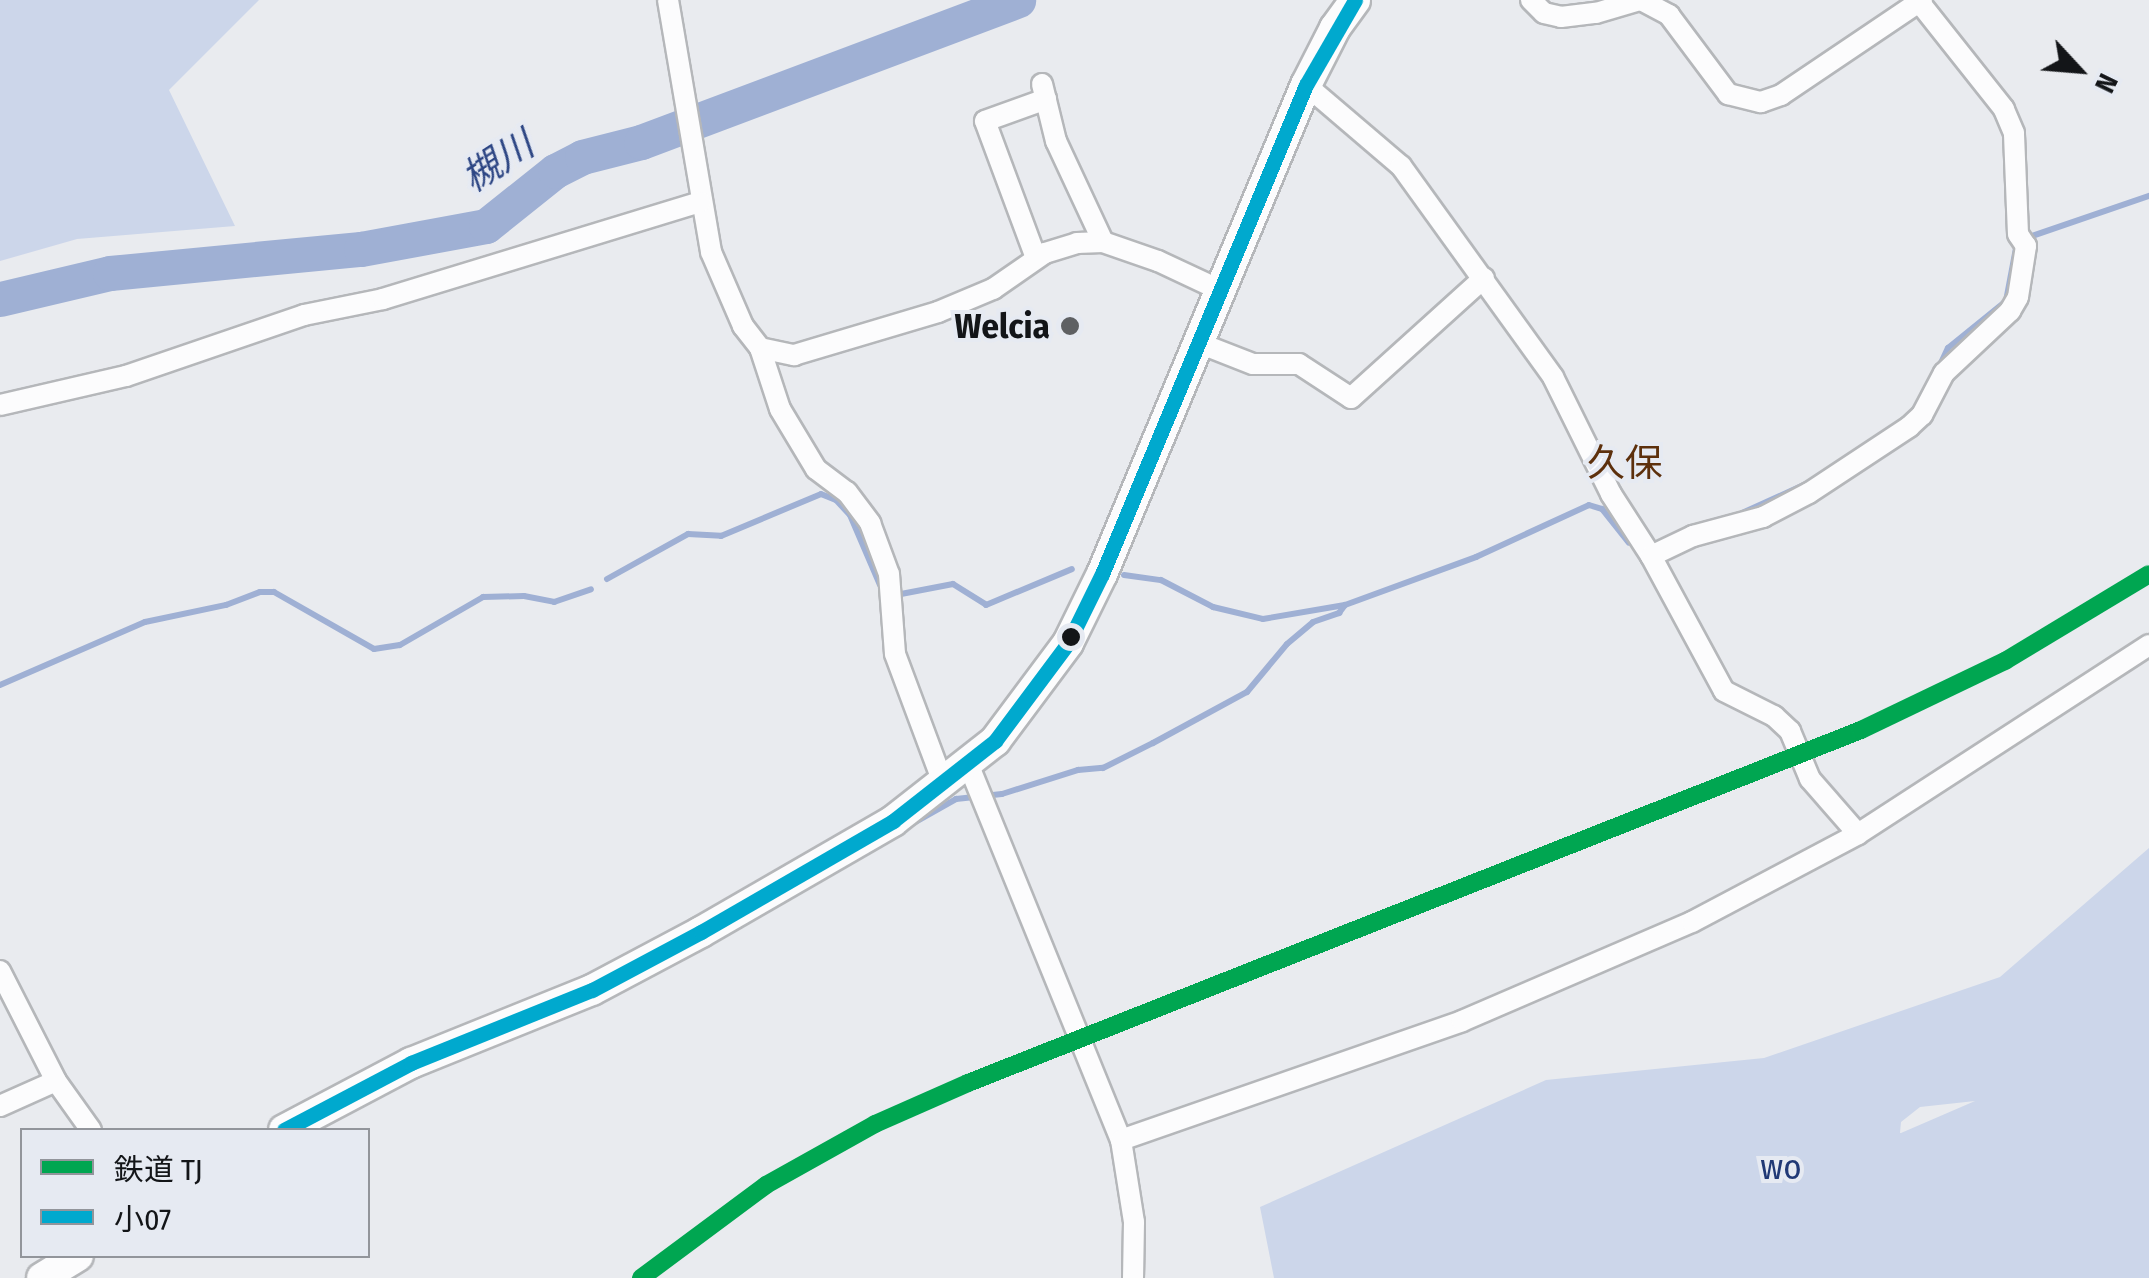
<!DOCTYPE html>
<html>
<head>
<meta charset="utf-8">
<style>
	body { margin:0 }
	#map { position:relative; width:2149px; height:1278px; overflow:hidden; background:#e9ebef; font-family:"Fira Sans Condensed","Noto Sans JP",sans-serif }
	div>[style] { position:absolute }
	.green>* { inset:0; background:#ccd6ea }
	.stream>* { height:6px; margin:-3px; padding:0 3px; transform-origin:3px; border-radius:3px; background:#9fb0d4 }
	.river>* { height:35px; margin:-17.5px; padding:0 17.5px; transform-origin:17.5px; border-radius:17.5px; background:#9fb0d4 }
	.roads { filter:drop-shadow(2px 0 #b5b7ba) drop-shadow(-2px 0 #b5b7ba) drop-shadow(0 2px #b5b7ba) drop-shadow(0 -2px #b5b7ba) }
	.minor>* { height:20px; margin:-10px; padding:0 10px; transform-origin:10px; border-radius:10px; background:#fcfcfd }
	.highway>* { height:30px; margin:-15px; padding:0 15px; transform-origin:15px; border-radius:15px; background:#fcfcfd }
	.bus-1>* { height:15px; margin:-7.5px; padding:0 7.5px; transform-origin:7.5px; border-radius:7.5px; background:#00a9ce }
	.rail-1>* { height:18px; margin:-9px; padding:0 9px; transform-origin:9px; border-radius:9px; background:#00a651 }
	.dots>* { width:28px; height:28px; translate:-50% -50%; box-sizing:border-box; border:5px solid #e6eaf2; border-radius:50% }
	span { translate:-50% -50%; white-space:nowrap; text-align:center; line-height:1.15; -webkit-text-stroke:8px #e6eaf2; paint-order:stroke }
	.poi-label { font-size:35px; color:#131518; font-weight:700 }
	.right { translate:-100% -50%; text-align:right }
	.park-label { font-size:35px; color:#213976 }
	.water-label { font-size:38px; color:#2d4684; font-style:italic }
	.neighbourhood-label { font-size:38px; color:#5d300c }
	.legend { position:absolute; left:20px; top:1128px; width:350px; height:130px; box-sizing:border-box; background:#e6eaf2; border:2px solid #92959b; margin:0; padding:12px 18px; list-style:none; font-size:30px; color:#131518 }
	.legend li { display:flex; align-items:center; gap:20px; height:50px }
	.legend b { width:50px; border:2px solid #92959b }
	.north { position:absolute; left:2029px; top:20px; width:100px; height:100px; -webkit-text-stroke:8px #e6eaf2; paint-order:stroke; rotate:116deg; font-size:28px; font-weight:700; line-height:40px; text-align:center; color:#131518 }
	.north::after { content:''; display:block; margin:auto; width:35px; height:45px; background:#131518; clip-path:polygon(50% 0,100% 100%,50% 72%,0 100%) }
</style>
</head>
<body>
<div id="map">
	<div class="green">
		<i style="clip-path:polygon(0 0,259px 0,169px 90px,235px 226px,77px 239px,0 261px)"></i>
		<i style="clip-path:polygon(evenodd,2149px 848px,2149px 1278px,1274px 1278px,1260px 1207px,1546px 1080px,1764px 1058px,2000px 977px,2149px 848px,1975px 1101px,1901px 1133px,1900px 1133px,1901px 1122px,1920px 1107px,1975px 1101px)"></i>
	</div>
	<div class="stream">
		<i style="left:2029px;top:237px;width:127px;rotate:-18.9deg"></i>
		<i style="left:1940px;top:365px;width:19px;rotate:-65deg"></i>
		<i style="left:1948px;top:348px;width:75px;rotate:-39deg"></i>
		<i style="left:2006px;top:301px;width:54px;rotate:-79.3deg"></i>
		<i style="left:1742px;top:513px;width:72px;rotate:-24.4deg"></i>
		<i style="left:1124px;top:575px;width:37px;rotate:8deg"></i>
		<i style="left:1161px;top:580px;width:59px;rotate:27.4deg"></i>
		<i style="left:1213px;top:607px;width:51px;rotate:13.5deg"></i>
		<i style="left:1263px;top:619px;width:83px;rotate:-9.7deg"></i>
		<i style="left:1345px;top:605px;width:140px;rotate:-20.1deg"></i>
		<i style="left:1476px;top:557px;width:124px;rotate:-24.7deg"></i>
		<i style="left:1589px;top:505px;width:14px;rotate:17deg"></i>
		<i style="left:1602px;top:509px;width:43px;rotate:51.5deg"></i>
		<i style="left:607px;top:579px;width:93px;rotate:-29.1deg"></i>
		<i style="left:688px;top:534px;width:33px;rotate:3deg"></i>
		<i style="left:721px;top:536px;width:108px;rotate:-22.8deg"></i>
		<i style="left:821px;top:494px;width:16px;rotate:22deg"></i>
		<i style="left:836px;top:500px;width:21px;rotate:47deg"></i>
		<i style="left:850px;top:515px;width:76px;rotate:66.8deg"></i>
		<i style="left:901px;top:594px;width:53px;rotate:-10.9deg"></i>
		<i style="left:953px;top:584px;width:39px;rotate:32deg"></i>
		<i style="left:986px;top:605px;width:93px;rotate:-22.7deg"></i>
		<i style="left:0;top:685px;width:158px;rotate:-23.5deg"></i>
		<i style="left:145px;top:622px;width:83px;rotate:-11.9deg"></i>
		<i style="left:226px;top:605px;width:36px;rotate:-21deg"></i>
		<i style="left:260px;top:592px;width:14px"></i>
		<i style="left:274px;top:592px;width:115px;rotate:29.7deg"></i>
		<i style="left:374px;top:649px;width:26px;rotate:-9deg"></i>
		<i style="left:400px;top:645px;width:96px;rotate:-30deg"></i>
		<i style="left:483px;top:597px;width:41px;rotate:-1.4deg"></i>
		<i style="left:524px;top:596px;width:31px;rotate:11deg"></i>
		<i style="left:554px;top:602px;width:39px;rotate:-19deg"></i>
		<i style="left:912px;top:824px;width:51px;rotate:-29.6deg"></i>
		<i style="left:956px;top:799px;width:46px;rotate:-6.2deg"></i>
		<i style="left:1002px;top:794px;width:80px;rotate:-17.5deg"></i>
		<i style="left:1078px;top:770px;width:25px;rotate:-5deg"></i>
		<i style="left:1103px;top:768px;width:56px;rotate:-26.6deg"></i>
		<i style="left:1153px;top:743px;width:107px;rotate:-28.5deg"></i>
		<i style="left:1247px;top:692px;width:62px;rotate:-50.2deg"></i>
		<i style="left:1287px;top:644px;width:34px;rotate:-40deg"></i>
		<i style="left:1313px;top:622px;width:28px;rotate:-19deg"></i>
		<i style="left:1339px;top:613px;width:10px;rotate:-53deg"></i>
	</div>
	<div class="river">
		<i style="left:0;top:299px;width:113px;rotate:-13.3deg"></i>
		<i style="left:110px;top:273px;width:252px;rotate:-5.5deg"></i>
		<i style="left:361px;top:249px;width:127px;rotate:-10.4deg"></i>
		<i style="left:486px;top:226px;width:88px;rotate:-38.6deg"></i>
		<i style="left:555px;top:171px;width:30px;rotate:-27deg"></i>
		<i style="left:582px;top:157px;width:61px;rotate:-14.3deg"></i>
		<i style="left:641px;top:142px;width:403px;rotate:-20.6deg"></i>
	</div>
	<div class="roads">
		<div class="minor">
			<i style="left:668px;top:0;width:256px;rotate:80.3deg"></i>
			<i style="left:711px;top:252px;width:81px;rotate:66.6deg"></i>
			<i style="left:743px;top:326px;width:28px;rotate:52deg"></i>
			<i style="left:760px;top:348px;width:64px;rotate:71.8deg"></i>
			<i style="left:780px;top:409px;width:70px;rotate:59deg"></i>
			<i style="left:816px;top:469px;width:39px;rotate:37deg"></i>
			<i style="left:847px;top:492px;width:39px;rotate:53deg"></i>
			<i style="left:870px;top:523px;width:54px;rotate:69.6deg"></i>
			<i style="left:889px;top:574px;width:80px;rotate:85.7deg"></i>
			<i style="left:895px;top:654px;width:140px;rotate:69.5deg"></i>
			<i style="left:1531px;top:0;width:18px;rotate:45deg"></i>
			<i style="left:1544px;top:13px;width:17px;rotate:13deg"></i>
			<i style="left:1561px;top:17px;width:35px;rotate:-7deg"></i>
			<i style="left:1596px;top:13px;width:46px;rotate:-16.5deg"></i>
			<i style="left:1641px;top:0;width:32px;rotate:28deg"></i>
			<i style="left:1669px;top:15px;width:99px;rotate:53.2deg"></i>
			<i style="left:1728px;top:94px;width:34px;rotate:14deg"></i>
			<i style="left:1761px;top:102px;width:21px;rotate:-19deg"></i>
			<i style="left:1781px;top:95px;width:170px;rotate:-34deg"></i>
			<i style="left:1042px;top:84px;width:59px;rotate:76.2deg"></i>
			<i style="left:1056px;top:141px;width:111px;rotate:65deg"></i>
			<i style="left:1306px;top:85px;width:125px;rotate:40.5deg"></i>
			<i style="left:1401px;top:166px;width:260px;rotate:54.2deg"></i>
			<i style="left:1553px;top:377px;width:131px;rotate:63.6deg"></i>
			<i style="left:1611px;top:494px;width:74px;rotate:57.2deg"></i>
			<i style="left:1651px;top:556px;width:153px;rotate:61.6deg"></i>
			<i style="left:1724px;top:691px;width:56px;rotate:26.6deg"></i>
			<i style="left:1774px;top:716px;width:22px;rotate:43deg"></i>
			<i style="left:1790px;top:731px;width:52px;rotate:67.4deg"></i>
			<i style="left:1810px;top:779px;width:73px;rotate:48.9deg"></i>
			<i style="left:1036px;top:258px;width:146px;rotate:-110.4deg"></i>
			<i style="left:985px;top:121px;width:65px;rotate:-19.8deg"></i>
			<i style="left:1199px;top:343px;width:58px;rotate:21.3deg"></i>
			<i style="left:1253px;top:364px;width:46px"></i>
			<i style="left:1299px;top:364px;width:62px;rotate:33.2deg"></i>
			<i style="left:1351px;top:398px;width:179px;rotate:-42.1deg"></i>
			<i style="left:760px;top:348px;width:35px;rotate:12deg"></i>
			<i style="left:794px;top:355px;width:150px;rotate:-16.6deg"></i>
			<i style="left:938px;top:312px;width:60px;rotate:-22.7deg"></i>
			<i style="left:993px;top:289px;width:63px;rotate:-34.7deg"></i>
			<i style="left:1045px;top:253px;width:34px;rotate:-17deg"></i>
			<i style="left:1077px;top:243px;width:26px;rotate:-2deg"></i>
			<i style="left:1103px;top:242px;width:58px;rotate:19.1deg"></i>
			<i style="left:1158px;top:261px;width:71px;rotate:25.1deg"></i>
			<i style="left:0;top:405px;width:129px;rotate:-13deg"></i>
			<i style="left:126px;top:376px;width:188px;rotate:-18.9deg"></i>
			<i style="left:304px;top:315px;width:81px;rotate:-11.4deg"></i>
			<i style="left:383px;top:299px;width:332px;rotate:-17deg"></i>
			<i style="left:1651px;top:556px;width:47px;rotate:-25.5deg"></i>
			<i style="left:1693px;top:536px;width:73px;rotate:-15.2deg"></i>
			<i style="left:1763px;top:517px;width:52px;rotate:-27.6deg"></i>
			<i style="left:1809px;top:493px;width:120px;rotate:-33.4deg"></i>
			<i style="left:1909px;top:427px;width:18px;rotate:-43deg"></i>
			<i style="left:1922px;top:415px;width:47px;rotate:-62.4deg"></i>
			<i style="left:1944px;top:373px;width:91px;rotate:-43.2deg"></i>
			<i style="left:2010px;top:311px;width:16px;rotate:-60deg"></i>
			<i style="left:2018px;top:297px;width:52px;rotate:-81.1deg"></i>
			<i style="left:2026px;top:246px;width:14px;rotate:-124deg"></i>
			<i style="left:2018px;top:234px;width:101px;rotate:-92.3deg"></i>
			<i style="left:2014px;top:133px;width:26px;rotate:-113deg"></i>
			<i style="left:2004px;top:109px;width:135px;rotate:-128.4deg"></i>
			<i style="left:969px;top:766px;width:404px;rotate:67.9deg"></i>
			<i style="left:1121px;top:1140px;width:83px;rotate:81deg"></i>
			<i style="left:1134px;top:1222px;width:56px;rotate:91deg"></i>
			<i style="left:0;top:971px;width:123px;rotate:63deg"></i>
			<i style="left:56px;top:1081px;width:60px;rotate:54.5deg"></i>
			<i style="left:0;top:1106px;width:61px;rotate:-24.1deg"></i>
			<i style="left:1121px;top:1140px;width:361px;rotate:-19.2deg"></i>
			<i style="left:1462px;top:1021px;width:250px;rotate:-23.3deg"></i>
			<i style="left:1692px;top:922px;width:188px;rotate:-27.9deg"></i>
			<i style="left:1858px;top:834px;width:347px;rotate:-33deg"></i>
		</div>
		<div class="highway">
			<i style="left:284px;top:1130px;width:144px;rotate:-27.8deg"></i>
			<i style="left:411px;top:1063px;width:195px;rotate:-22deg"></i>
			<i style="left:592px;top:990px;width:123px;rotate:-28deg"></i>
			<i style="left:701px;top:932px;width:222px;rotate:-30deg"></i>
			<i style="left:893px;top:821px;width:130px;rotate:-38.1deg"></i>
			<i style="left:995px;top:741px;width:122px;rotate:-53.3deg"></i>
			<i style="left:1068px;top:643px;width:77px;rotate:-63.8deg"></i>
			<i style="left:1102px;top:574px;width:530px;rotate:-67.36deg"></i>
			<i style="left:1306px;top:85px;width:64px;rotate:-63deg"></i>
			<i style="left:1335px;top:28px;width:34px;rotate:-54deg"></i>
			<i style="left:42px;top:1278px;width:42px;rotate:-31.4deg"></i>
		</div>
	</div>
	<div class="bus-1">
		<i style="left:284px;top:1130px;width:144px;rotate:-27.8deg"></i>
		<i style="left:411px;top:1063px;width:195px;rotate:-22deg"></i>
		<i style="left:592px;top:990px;width:123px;rotate:-28deg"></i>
		<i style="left:701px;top:932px;width:222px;rotate:-30deg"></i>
		<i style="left:893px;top:821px;width:130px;rotate:-38.1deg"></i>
		<i style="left:995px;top:741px;width:122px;rotate:-53.3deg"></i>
		<i style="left:1068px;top:643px;width:77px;rotate:-63.8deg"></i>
		<i style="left:1102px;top:574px;width:530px;rotate:-67.36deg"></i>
		<i style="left:1306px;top:85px;width:98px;rotate:-60deg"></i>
	</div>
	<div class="rail-1">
		<i style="left:641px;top:1278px;width:156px;rotate:-36.6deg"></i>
		<i style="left:766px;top:1185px;width:125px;rotate:-29.2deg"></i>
		<i style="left:875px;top:1124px;width:102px;rotate:-23.8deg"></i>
		<i style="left:968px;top:1083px;width:960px;rotate:-21.57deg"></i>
		<i style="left:1861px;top:730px;width:160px;rotate:-25.6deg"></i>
		<i style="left:2005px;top:661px;width:168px;rotate:-31.1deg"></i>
	</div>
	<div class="dots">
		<i style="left:1070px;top:326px;background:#5e6063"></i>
		<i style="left:1071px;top:637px;background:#131518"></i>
	</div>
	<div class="poi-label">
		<span class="right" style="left:1050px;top:326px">Welcia</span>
	</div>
	<div class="park-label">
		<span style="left:1781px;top:1167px">wo</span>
	</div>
	<div class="water-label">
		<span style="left:498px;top:162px;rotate:-33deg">槻川</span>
	</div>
	<div class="neighbourhood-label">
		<span style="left:1625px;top:464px">久保</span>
	</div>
	<ul class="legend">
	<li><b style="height:12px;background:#00a651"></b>鉄道 TJ</li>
	<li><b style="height:12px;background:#00a9ce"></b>小07</li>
	</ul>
	<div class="north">N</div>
</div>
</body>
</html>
